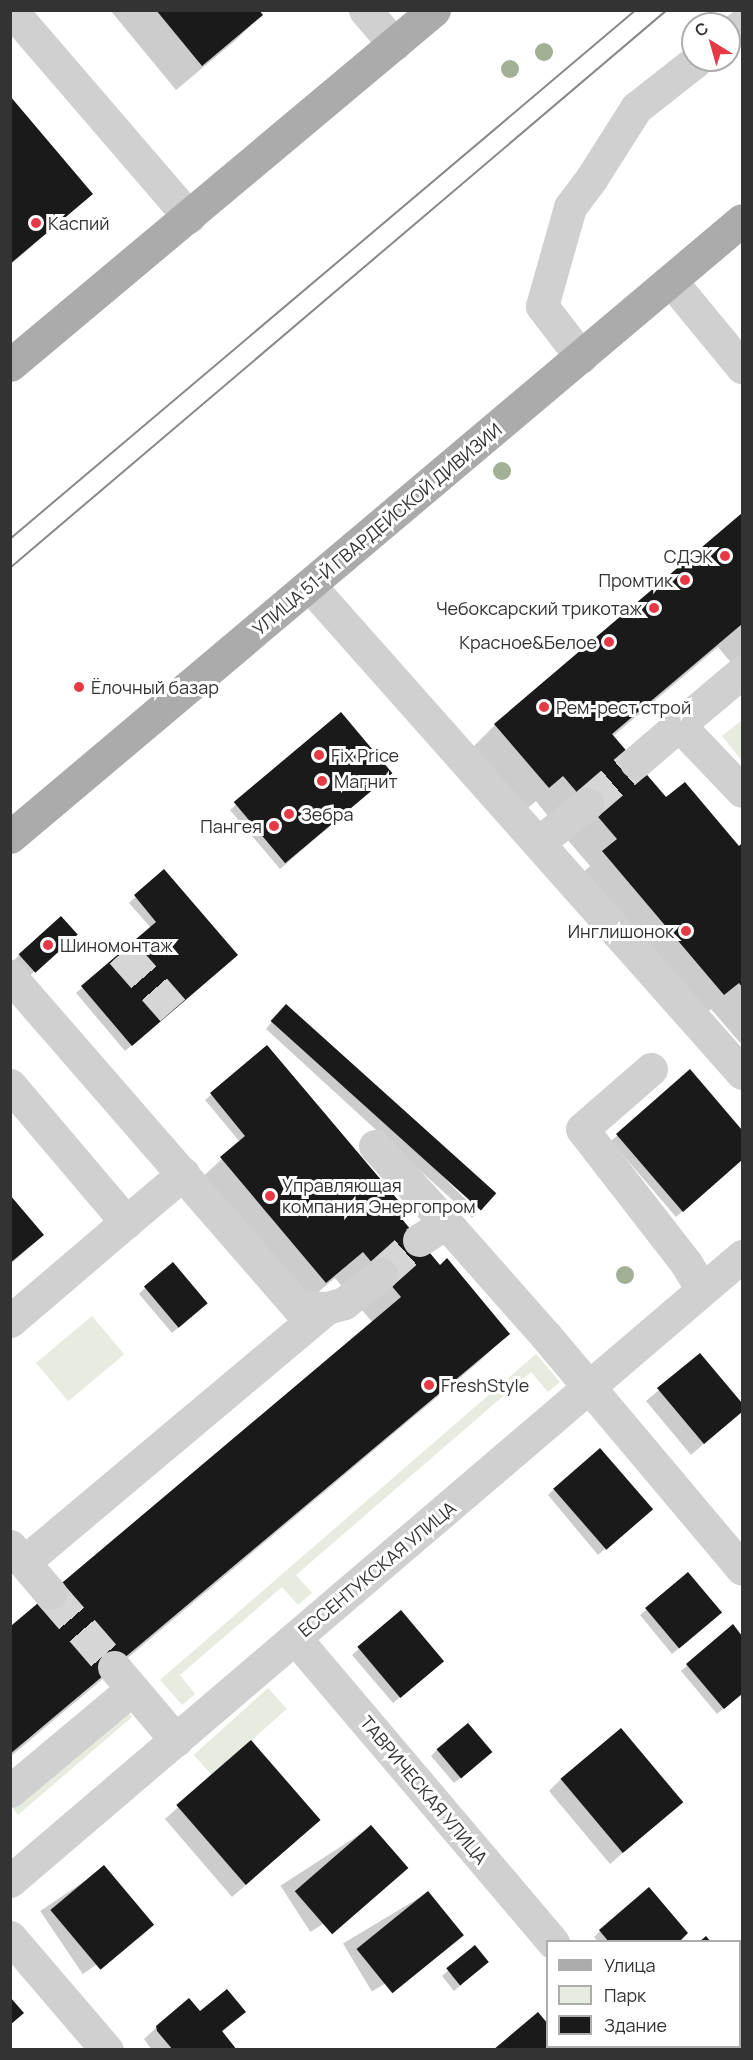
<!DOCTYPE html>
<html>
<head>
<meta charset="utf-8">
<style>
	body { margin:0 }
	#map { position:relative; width:753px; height:2060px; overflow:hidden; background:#fff; font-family:Manrope,sans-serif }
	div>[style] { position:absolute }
	.green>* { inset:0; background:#e6ecdf; transform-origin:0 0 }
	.shadow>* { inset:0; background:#0003; transform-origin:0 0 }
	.building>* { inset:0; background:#1a1a1a; transform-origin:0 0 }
	.minor-tunnel>* { height:33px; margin-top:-16.5px; transform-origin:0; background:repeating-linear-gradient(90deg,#d6d6d6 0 33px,transparent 0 49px) }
	.minor>* { height:33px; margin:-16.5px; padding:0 16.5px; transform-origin:16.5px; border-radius:16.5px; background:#d0d0d0 }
	.major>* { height:33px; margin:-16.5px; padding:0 16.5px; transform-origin:16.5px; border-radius:16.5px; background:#ababab }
	.tram>* { height:1.5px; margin:-0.75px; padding:0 0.75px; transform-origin:0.75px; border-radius:0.75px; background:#888 }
	.trees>* { width:18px; height:18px; margin:-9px; border-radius:50%; background:#a2b095 }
	.dots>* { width:16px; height:16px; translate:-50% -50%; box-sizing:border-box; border:3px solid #fff; border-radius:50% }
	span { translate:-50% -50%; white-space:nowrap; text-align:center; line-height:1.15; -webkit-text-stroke:6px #fff; paint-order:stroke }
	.poi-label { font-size:18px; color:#333 }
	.left { translate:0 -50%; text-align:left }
	.right { translate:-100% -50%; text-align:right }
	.street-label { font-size:18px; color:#333 }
	.frame { position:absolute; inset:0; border:12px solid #333; pointer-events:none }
	.legend { position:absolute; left:546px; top:1940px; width:195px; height:108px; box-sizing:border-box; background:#fff; border:2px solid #adadad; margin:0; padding:8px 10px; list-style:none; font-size:18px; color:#333 }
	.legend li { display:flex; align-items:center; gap:12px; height:30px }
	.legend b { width:30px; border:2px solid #adadad }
	.north { position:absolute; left:681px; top:12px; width:60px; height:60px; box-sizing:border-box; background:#fff; border:2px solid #adadad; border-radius:50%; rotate:323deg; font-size:16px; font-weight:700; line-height:24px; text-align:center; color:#333 }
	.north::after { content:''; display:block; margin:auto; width:21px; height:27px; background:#e63946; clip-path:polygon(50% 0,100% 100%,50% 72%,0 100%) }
</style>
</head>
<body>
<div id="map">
	<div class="green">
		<i style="clip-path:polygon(742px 720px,742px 761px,722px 736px)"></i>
		<i style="left:92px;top:1316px;width:50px;height:73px;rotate:50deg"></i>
		<i style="clip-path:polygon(536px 1354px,560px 1382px,548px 1392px,531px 1372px,296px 1575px,312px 1593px,298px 1605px,282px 1587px,180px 1675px,195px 1694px,182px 1705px,160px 1680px)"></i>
		<i style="left:268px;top:1688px;width:28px;height:100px;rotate:48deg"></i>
		<i style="clip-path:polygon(127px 1710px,132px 1717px,18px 1815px,12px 1807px)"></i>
	</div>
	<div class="shadow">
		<i style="clip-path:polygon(110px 10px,257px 10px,261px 15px,236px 40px,176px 90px)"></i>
		<i style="clip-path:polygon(10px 99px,91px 194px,10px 265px)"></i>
		<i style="clip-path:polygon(742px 515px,742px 676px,718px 647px,612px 737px,666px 799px,739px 848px,742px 845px,742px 1045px,711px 1009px,697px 1021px,576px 879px,590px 866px,560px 831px,536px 801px,521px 814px,468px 752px,495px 725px)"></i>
		<i style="clip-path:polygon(385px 779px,280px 869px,230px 810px,237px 804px)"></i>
		<i style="clip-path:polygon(164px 871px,230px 961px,125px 1051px,76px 993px,151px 928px,129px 903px)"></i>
		<i style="clip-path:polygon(61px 918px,70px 941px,27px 978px,13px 961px)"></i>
		<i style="clip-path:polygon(280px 1012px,478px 1212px,472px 1218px,266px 1029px)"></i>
		<i style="clip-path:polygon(267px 1047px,440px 1267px,508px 1334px,481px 1360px,10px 1757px,10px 1625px,12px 1627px,373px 1323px,335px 1278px,298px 1309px,194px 1185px,240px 1142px,205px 1100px)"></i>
		<i style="clip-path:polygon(690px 1071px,742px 1132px,742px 1159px,676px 1217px,611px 1141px)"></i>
		<i style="clip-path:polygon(10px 1198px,42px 1235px,10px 1265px)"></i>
		<i style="clip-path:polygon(145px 1288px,200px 1309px,172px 1333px,139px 1294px)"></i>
		<i style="clip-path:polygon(700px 1355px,742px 1405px,742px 1410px,691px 1455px,646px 1401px)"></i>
		<i style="clip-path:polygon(554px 1489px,645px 1515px,598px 1555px,548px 1495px)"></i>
		<i style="clip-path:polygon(687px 1574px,714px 1619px,672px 1654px,640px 1615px)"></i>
		<i style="clip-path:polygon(401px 1612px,436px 1667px,393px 1703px,352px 1655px)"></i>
		<i style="clip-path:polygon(732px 1626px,742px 1638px,742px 1693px,717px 1714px,681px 1671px)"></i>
		<i style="clip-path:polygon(251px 1742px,306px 1832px,232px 1897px,165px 1819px)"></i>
		<i style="clip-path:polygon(437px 1750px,484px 1758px,454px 1783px,431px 1756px)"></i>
		<i style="clip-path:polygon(561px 1779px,682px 1802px,610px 1864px,549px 1791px)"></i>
		<i style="left:371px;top:1827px;width:55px;height:108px;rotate:57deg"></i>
		<i style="left:104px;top:1868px;width:76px;height:77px;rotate:56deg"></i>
		<i style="left:427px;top:1893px;width:56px;height:98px;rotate:59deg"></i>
		<i style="clip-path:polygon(600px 1931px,677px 1942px,598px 1942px,594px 1937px)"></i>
		<i style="clip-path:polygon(475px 1947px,481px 1968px,454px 1991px,442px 1976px)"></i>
		<i style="clip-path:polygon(740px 1977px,742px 1981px,742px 2000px,740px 2003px)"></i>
		<i style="clip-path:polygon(244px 2012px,221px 2033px,235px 2050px,152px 2050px,144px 2039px,157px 2027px,200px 2014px)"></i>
		<i style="clip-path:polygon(667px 2046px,688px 2046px,685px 2050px,670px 2050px)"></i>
	</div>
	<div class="building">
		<i style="clip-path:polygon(156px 10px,259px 10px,263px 15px,202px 66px)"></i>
		<i style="clip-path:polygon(10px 96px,93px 194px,10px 264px)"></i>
		<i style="clip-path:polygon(742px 513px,742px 624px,612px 734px,666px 797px,685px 782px,739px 846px,742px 843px,742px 987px,739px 983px,724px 995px,602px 851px,617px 839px,563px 776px,549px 788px,494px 724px)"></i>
		<i style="left:341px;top:712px;width:80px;height:140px;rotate:50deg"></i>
		<i style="clip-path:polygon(164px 869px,238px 955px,132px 1046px,81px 986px,156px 922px,134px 895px)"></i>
		<i style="left:61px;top:916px;width:25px;height:57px;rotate:48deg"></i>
		<i style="left:286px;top:1004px;width:283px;height:23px;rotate:42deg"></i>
		<i style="clip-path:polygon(267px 1045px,409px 1213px,402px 1219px,419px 1240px,440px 1265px,447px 1258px,510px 1334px,10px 1754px,10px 1623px,12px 1625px,401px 1297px,363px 1252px,326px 1283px,220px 1157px,245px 1136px,210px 1093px)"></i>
		<i style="clip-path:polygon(690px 1069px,742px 1130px,742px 1160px,683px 1212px,616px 1134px)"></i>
		<i style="clip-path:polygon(10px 1195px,44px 1235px,10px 1263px)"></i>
		<i style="left:173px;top:1262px;width:54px;height:38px;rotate:50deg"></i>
		<i style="clip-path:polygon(700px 1353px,742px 1403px,742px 1412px,704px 1444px,657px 1388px)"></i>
		<i style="left:600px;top:1448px;width:81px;height:62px;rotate:49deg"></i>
		<i style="left:688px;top:1572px;width:53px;height:56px;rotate:50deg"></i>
		<i style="left:401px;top:1610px;width:67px;height:57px;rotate:50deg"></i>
		<i style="clip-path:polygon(733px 1624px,742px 1636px,742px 1694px,724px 1709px,686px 1664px)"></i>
		<i style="left:468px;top:1723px;width:38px;height:41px;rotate:50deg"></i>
		<i style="left:621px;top:1728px;width:97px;height:79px;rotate:50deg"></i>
		<i style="left:251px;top:1740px;width:106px;height:99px;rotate:49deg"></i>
		<i style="left:371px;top:1825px;width:57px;height:101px;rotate:49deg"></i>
		<i style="left:104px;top:1865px;width:78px;height:70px;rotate:50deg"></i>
		<i style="clip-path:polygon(649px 1887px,688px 1933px,679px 1942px,609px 1942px,599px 1930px)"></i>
		<i style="left:428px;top:1891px;width:57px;height:92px;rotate:51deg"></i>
		<i style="clip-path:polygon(706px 1936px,711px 1942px,699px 1942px)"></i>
		<i style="left:475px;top:1945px;width:22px;height:37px;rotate:51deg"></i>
		<i style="clip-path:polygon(740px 1975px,742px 1979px,742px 2001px,740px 2003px)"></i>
		<i style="clip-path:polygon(227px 1989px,246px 2012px,222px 2031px,237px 2050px,173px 2050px,157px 2031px,156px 2026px,189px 1998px,200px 2011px)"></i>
		<i style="clip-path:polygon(10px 1997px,24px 2013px,10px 2025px)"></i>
		<i style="clip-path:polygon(538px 2012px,548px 2024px,548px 2046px,564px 2046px,561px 2050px,493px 2050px)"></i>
	</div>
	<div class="minor-tunnel">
		<i style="left:587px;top:804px;width:65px;rotate:-40.6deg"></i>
		<i style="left:122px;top:952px;width:77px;rotate:48.7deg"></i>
		<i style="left:381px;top:1274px;width:51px;rotate:-41.8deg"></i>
		<i style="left:50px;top:1593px;width:98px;rotate:49.1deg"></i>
	</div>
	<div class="minor">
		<i style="left:11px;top:10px;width:273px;rotate:49.3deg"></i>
		<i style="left:365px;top:10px;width:45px;rotate:49.5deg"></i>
		<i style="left:729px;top:35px;width:16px;rotate:-38deg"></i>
		<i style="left:671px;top:281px;width:112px;rotate:50.5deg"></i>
		<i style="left:581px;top:357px;width:64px;rotate:-127.4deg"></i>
		<i style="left:542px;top:306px;width:103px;rotate:-74.2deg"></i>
		<i style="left:570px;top:207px;width:35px;rotate:-53deg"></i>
		<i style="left:591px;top:179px;width:84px;rotate:-57.6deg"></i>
		<i style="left:636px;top:108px;width:78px;rotate:-38.2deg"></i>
		<i style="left:310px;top:586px;width:651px;rotate:48.42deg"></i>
		<i style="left:679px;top:725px;width:82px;rotate:-40.1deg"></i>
		<i style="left:636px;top:762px;width:57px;rotate:-40.7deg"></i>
		<i style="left:679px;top:725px;width:91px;rotate:46.3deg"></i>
		<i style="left:539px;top:842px;width:61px;rotate:-38.4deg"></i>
		<i style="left:10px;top:976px;width:439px;rotate:49deg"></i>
		<i style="left:298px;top:1307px;width:29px;rotate:2deg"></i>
		<i style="left:327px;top:1308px;width:18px;rotate:-16deg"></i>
		<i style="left:344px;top:1303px;width:47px;rotate:-38.1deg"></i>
		<i style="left:651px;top:1069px;width:91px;rotate:139deg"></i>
		<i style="left:582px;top:1129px;width:170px;rotate:52.2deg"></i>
		<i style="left:686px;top:1263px;width:31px;rotate:59deg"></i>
		<i style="left:10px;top:1085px;width:180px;rotate:49.7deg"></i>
		<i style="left:126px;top:1222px;width:153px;rotate:139.5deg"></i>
		<i style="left:375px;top:1146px;width:105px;rotate:47.3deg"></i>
		<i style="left:126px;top:1222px;width:75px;rotate:-40.1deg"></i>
		<i style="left:419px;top:1240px;width:32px;rotate:-32deg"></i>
		<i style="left:446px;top:1223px;width:151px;rotate:48.5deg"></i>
		<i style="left:546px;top:1336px;width:304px;rotate:49.9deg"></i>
		<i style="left:10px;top:1546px;width:62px;rotate:49.6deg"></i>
		<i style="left:24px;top:1562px;width:395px;rotate:-40deg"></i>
		<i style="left:295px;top:1638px;width:399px;rotate:49.7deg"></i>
		<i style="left:114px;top:1667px;width:96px;rotate:49.7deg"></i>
		<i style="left:10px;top:1791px;width:159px;rotate:-39.9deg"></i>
		<i style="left:10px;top:1881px;width:963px;rotate:-40.49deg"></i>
		<i style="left:10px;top:1937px;width:149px;rotate:49.4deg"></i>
		<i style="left:641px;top:2046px;width:5px;rotate:53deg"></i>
	</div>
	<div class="major">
		<i style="left:10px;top:365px;width:553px;rotate:-39.94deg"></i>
		<i style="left:10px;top:837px;width:957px;rotate:-40.13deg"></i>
	</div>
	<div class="tram">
		<i style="left:10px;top:539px;width:820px;rotate:-40.2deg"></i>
		<i style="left:10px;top:568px;width:862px;rotate:-40.34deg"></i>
	</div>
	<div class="trees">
		<i style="left:544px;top:52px"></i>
		<i style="left:510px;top:69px"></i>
		<i style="left:502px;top:471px"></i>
		<i style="left:625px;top:1275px"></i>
	</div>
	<div class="dots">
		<i style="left:36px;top:223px;background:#e63946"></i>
		<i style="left:725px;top:556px;background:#e63946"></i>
		<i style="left:685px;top:580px;background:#e63946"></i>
		<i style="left:654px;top:608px;background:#e63946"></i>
		<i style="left:609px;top:642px;background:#e63946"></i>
		<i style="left:79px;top:687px;background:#e63946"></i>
		<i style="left:544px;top:707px;background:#e63946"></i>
		<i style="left:319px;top:755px;background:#e63946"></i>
		<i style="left:322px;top:781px;background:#e63946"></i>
		<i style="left:289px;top:814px;background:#e63946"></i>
		<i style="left:274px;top:826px;background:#e63946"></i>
		<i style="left:686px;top:931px;background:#e63946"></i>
		<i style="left:48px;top:945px;background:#e63946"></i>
		<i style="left:270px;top:1196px;background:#e63946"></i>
		<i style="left:429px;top:1385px;background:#e63946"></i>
	</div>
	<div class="poi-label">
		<span class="left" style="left:48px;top:223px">Каспий</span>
		<span class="right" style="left:713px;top:556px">СДЭК</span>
		<span class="right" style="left:673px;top:580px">Промтик</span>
		<span class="right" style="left:642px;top:608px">Чебоксарский трикотаж</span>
		<span class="right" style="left:597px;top:642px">Красное&amp;Белое</span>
		<span class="left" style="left:91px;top:687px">Ёлочный базар</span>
		<span class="left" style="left:556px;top:707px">Рем-рест строй</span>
		<span class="left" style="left:331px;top:755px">Fix Price</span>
		<span class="left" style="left:334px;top:781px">Магнит</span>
		<span class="left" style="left:301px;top:814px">Зебра</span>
		<span class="right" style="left:262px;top:826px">Пангея</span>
		<span class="right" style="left:674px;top:931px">Инглишонок</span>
		<span class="left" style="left:60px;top:945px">Шиномонтаж</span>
		<span class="left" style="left:282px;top:1196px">Управляющая<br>компания Энергопром</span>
		<span class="left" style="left:441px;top:1385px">FreshStyle</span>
	</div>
	<div class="street-label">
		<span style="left:377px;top:529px;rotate:-40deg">УЛИЦА 51-Й ГВАРДЕЙСКОЙ ДИВИЗИИ</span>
		<span style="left:377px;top:1569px;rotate:-40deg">ЕССЕНТУКСКАЯ УЛИЦА</span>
		<span style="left:424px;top:1790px;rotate:50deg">ТАВРИЧЕСКАЯ УЛИЦА</span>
	</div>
	<div class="frame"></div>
	<ul class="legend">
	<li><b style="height:8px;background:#ababab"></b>Улица</li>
	<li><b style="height:16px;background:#e6ecdf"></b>Парк</li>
	<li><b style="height:16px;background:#1a1a1a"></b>Здание</li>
	</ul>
	<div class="north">С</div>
</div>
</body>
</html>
